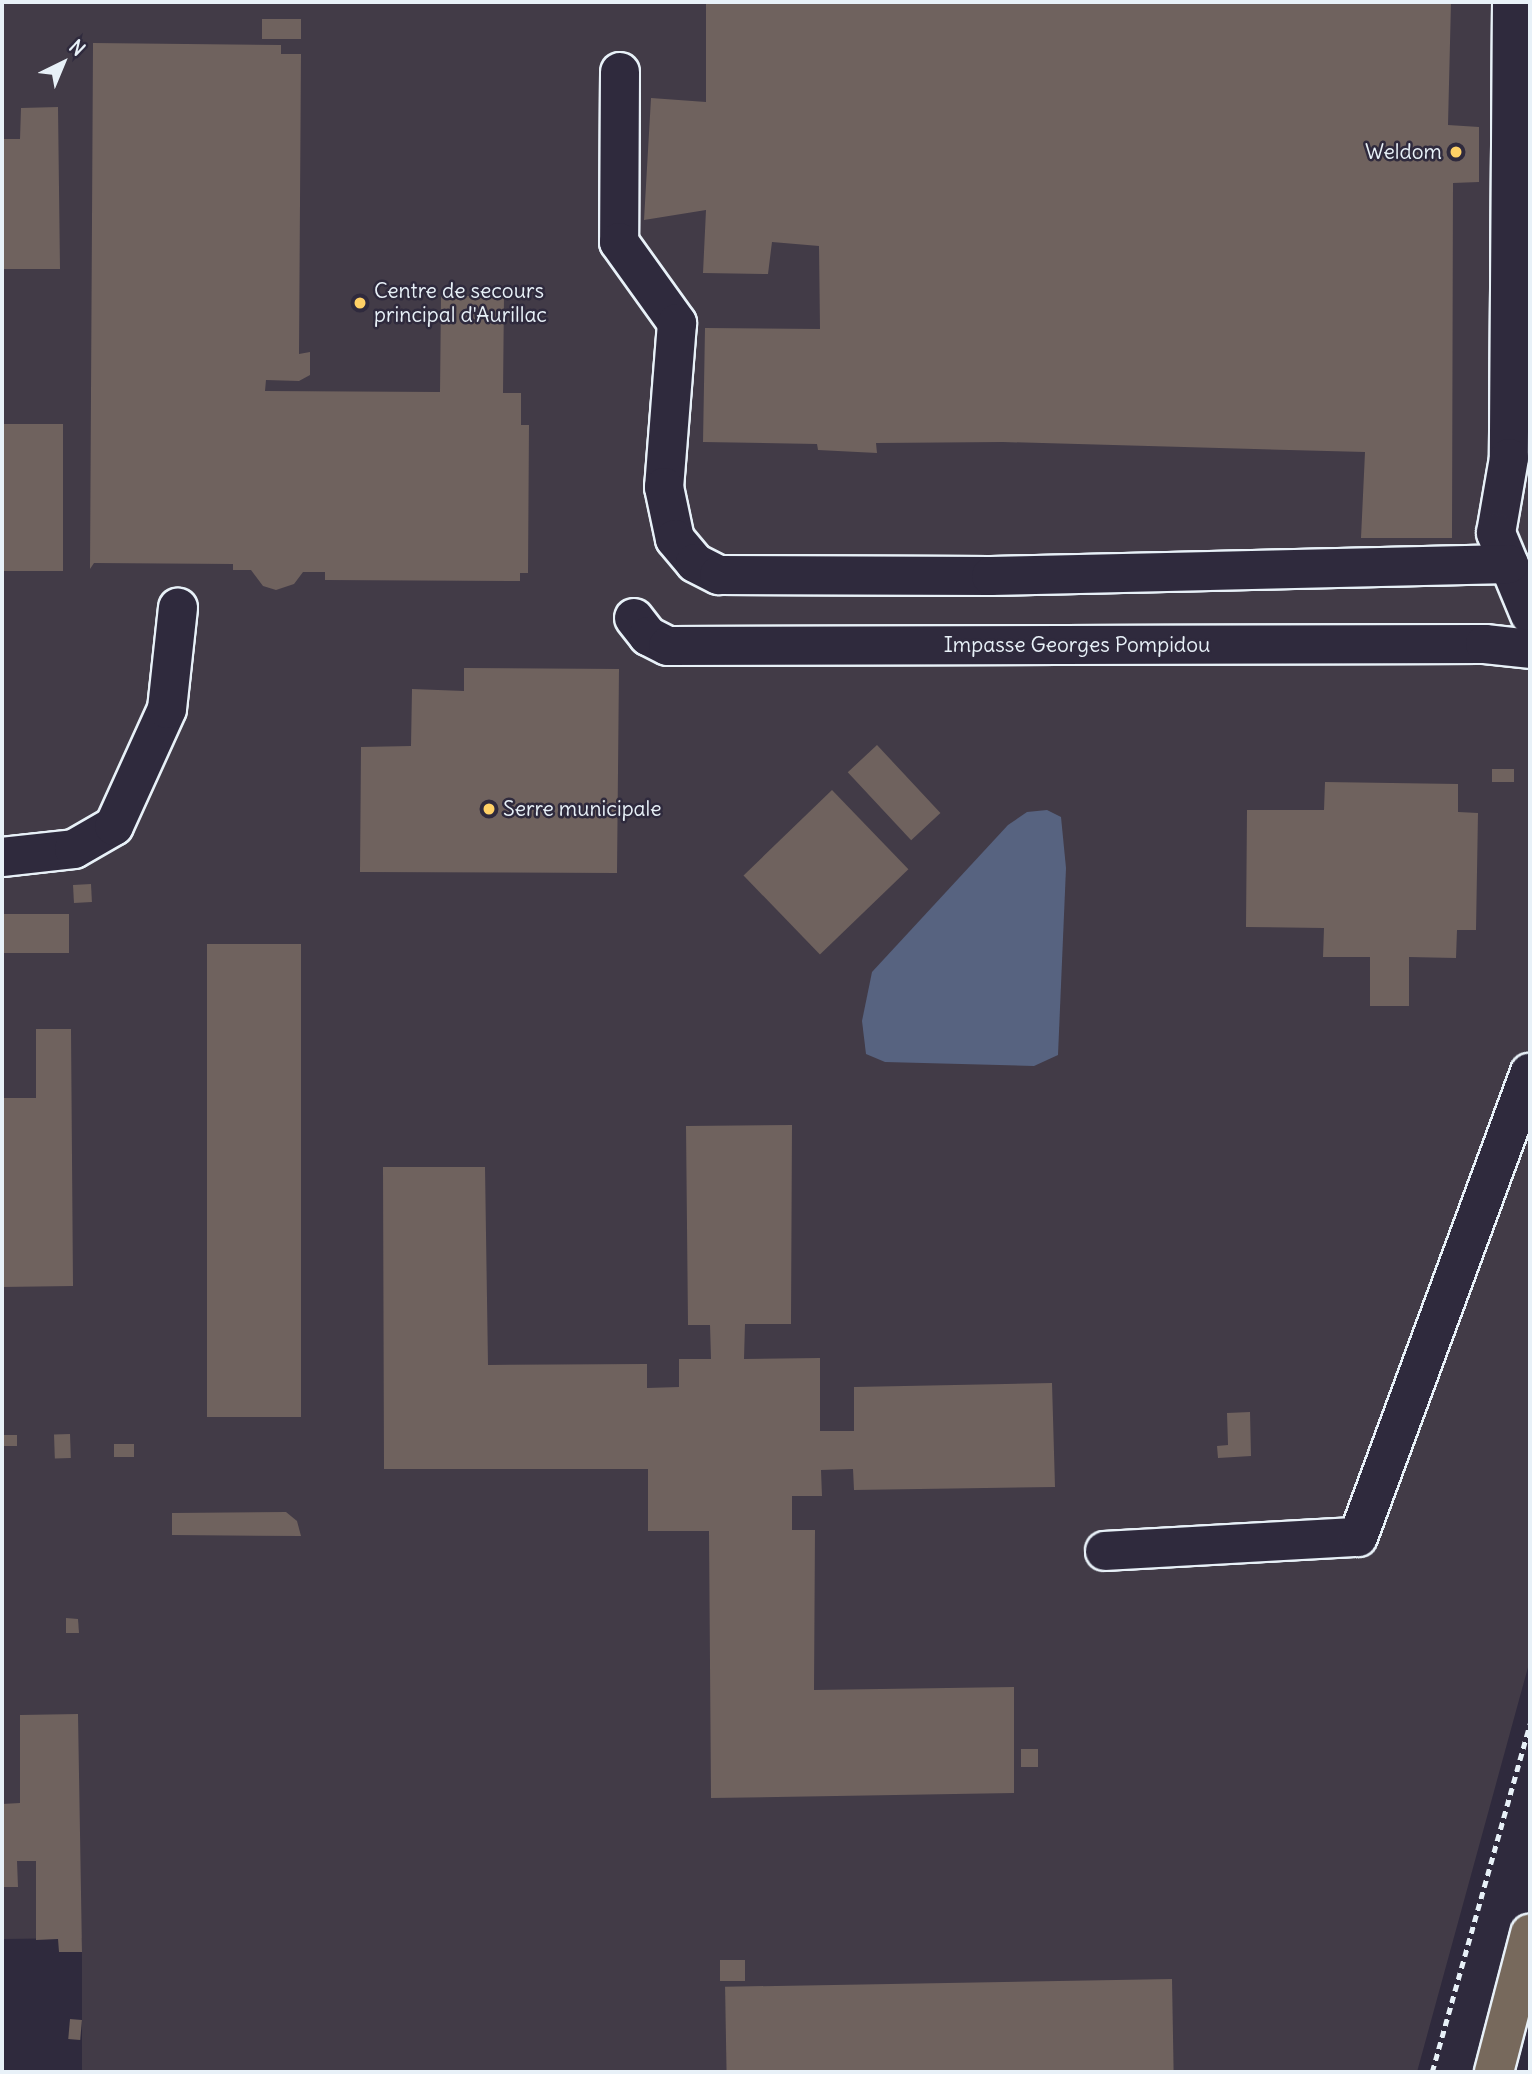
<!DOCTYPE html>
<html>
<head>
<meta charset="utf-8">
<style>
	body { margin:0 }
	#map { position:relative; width:1532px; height:2074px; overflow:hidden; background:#2f2a3d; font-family:Delius,sans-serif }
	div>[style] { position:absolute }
	.built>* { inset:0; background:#423b47 }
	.water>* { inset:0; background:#576380 }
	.building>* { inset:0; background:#6f625e; transform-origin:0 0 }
	.path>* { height:4.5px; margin-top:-2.25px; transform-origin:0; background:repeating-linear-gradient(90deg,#e8f1f8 0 7px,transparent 0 12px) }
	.roads { filter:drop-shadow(2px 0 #e8f1f8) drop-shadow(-2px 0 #e8f1f8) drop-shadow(0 2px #e8f1f8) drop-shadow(0 -2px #e8f1f8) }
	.minor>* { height:38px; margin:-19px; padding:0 19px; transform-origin:19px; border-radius:19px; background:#2f2a3d }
	.major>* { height:38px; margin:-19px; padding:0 19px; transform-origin:19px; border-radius:19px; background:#77695c }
	.dots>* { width:19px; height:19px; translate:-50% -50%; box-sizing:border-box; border:4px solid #2f2a3d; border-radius:50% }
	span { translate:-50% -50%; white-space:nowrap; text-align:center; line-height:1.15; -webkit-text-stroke:5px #2f2a3d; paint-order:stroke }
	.poi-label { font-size:21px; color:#e8f1f8 }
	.right { translate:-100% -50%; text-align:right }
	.left { translate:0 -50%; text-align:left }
	.street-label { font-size:21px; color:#e8f1f8 }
	.frame { position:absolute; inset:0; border:4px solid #e8f1f8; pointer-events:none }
	.north { position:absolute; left:28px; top:28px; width:70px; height:70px; -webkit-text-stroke:5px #2f2a3d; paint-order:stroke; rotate:43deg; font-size:19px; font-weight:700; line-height:28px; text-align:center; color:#e8f1f8 }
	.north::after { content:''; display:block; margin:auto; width:24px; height:32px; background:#e8f1f8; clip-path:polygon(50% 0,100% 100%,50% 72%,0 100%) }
</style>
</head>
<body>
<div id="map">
	<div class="built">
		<i style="clip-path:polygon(2px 2px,1530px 2px,1530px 1660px,1417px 2072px,82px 2072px,82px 1938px,2px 1939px)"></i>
	</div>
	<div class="water">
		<i style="clip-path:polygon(1047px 810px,1061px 817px,1066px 868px,1058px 1055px,1034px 1066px,885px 1062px,866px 1054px,862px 1021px,872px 972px,1008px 825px,1027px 812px)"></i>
	</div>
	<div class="building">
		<i style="clip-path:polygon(706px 2px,1451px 2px,1448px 125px,1479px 127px,1479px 182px,1453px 183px,1452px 538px,1361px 538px,1365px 452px,1003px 442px,876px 443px,877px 453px,818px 450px,817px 444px,703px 442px,705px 328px,820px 329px,819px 246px,772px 242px,768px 274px,703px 273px,706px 210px,644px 220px,651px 98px,706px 102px)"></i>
		<i style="left:262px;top:19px;width:39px;height:20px"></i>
		<i style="clip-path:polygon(93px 43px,281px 45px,281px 54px,301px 54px,299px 354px,310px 352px,310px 375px,299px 381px,266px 380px,265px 391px,440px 392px,441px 296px,504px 296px,503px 393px,521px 393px,521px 425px,529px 425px,528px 573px,520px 573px,520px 581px,325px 580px,325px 572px,303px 572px,294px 584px,276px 590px,263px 586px,251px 570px,233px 570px,233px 564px,94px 563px,90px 569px)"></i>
		<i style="clip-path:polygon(58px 107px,60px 269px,2px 269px,2px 139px,20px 139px,21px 108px)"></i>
		<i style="left:63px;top:424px;width:147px;height:61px;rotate:90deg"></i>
		<i style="clip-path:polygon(464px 668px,619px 669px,617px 873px,360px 872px,361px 747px,411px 746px,412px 689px,464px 691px)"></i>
		<i style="left:877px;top:745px;width:93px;height:40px;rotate:47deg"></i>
		<i style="left:1514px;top:769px;width:13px;height:22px;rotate:90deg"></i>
		<i style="clip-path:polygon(1325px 782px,1458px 784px,1458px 812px,1478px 813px,1476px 930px,1457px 930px,1456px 958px,1409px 957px,1409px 1006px,1370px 1006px,1370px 957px,1323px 957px,1324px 928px,1246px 927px,1247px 810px,1324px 810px)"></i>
		<i style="left:832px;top:790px;width:110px;height:123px;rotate:46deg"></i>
		<i style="left:91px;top:884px;width:18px;height:18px;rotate:87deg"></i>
		<i style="left:69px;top:914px;width:39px;height:67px;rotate:90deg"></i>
		<i style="left:301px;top:944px;width:473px;height:94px;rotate:90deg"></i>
		<i style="clip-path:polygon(36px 1029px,71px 1029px,73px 1286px,2px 1287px,2px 1098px,36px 1098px)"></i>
		<i style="clip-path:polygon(792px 1125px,791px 1324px,745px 1324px,744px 1359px,820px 1358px,820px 1431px,854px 1431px,854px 1387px,1052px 1383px,1055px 1487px,854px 1490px,853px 1469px,821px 1470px,822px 1496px,792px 1496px,792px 1530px,815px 1530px,814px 1690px,1014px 1687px,1014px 1793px,711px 1798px,709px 1531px,648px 1531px,648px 1469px,384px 1469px,383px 1167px,485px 1167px,488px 1365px,647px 1364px,647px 1388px,679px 1387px,679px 1359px,711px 1359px,710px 1325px,688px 1325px,686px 1126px)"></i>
		<i style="clip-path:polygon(1250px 1412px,1251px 1456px,1218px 1458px,1217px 1446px,1228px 1445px,1227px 1413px)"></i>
		<i style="left:70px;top:1434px;width:24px;height:16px;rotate:88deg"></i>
		<i style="left:17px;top:1435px;width:11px;height:14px;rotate:90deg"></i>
		<i style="left:134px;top:1444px;width:13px;height:20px;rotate:90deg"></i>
		<i style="clip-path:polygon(286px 1512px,297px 1521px,301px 1536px,172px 1535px,172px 1513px)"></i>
		<i style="clip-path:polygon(66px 1618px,78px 1619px,79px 1633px,66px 1633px)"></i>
		<i style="clip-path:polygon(78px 1714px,82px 1952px,59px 1952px,58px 1939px,36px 1940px,36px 1861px,17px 1861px,18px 1887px,2px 1887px,2px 1804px,20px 1803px,20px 1715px)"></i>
		<i style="left:1038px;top:1749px;width:18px;height:17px;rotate:90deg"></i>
		<i style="left:720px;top:1960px;width:25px;height:21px"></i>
		<i style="left:1172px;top:1979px;width:93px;height:447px;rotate:89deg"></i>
		<i style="left:70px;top:2019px;width:12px;height:20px;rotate:5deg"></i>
	</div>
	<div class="path">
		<i style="left:1432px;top:2072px;width:362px;rotate:-74.3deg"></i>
	</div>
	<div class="roads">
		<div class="minor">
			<i style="left:1512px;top:2px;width:456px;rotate:90.4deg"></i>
			<i style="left:1509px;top:458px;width:76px;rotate:99.8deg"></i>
			<i style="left:1496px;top:533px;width:89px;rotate:67.5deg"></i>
			<i style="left:620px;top:72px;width:170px;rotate:90.3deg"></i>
			<i style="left:619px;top:242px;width:100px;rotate:54.4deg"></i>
			<i style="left:677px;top:323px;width:165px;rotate:94.5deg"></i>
			<i style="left:664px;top:487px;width:53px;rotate:78.1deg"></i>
			<i style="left:675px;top:539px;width:31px;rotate:50deg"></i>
			<i style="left:695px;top:563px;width:27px;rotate:27deg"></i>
			<i style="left:719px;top:575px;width:272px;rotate:0.2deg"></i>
			<i style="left:991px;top:576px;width:518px;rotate:-1.33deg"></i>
			<i style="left:634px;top:618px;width:23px;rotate:52deg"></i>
			<i style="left:648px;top:636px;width:22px;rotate:27deg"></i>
			<i style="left:668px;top:646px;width:817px;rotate:-0.14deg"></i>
			<i style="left:1485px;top:644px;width:45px;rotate:6.3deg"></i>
			<i style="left:2px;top:857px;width:72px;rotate:-6.3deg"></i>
			<i style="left:74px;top:849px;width:46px;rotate:-29.9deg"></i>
			<i style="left:114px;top:826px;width:128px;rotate:-65.6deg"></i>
			<i style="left:167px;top:709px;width:102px;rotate:-83.8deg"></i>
			<i style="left:1105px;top:1551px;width:253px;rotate:-3.2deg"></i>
			<i style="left:1358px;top:1537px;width:495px;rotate:-69.7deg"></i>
		</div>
		<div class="major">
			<i style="left:1494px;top:2072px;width:143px;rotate:-75.4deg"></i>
		</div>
	</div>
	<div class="dots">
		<i style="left:1456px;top:152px;background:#ffd166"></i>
		<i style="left:360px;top:303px;background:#ffd166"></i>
		<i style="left:489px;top:809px;background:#ffd166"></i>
	</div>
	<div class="poi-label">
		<span class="right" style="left:1442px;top:152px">Weldom</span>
		<span class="left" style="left:374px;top:303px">Centre de secours<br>principal d'Aurillac</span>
		<span class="left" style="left:503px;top:809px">Serre municipale</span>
	</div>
	<div class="street-label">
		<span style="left:1077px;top:645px">Impasse Georges Pompidou</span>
	</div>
	<div class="frame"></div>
	<div class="north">N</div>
</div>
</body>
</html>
